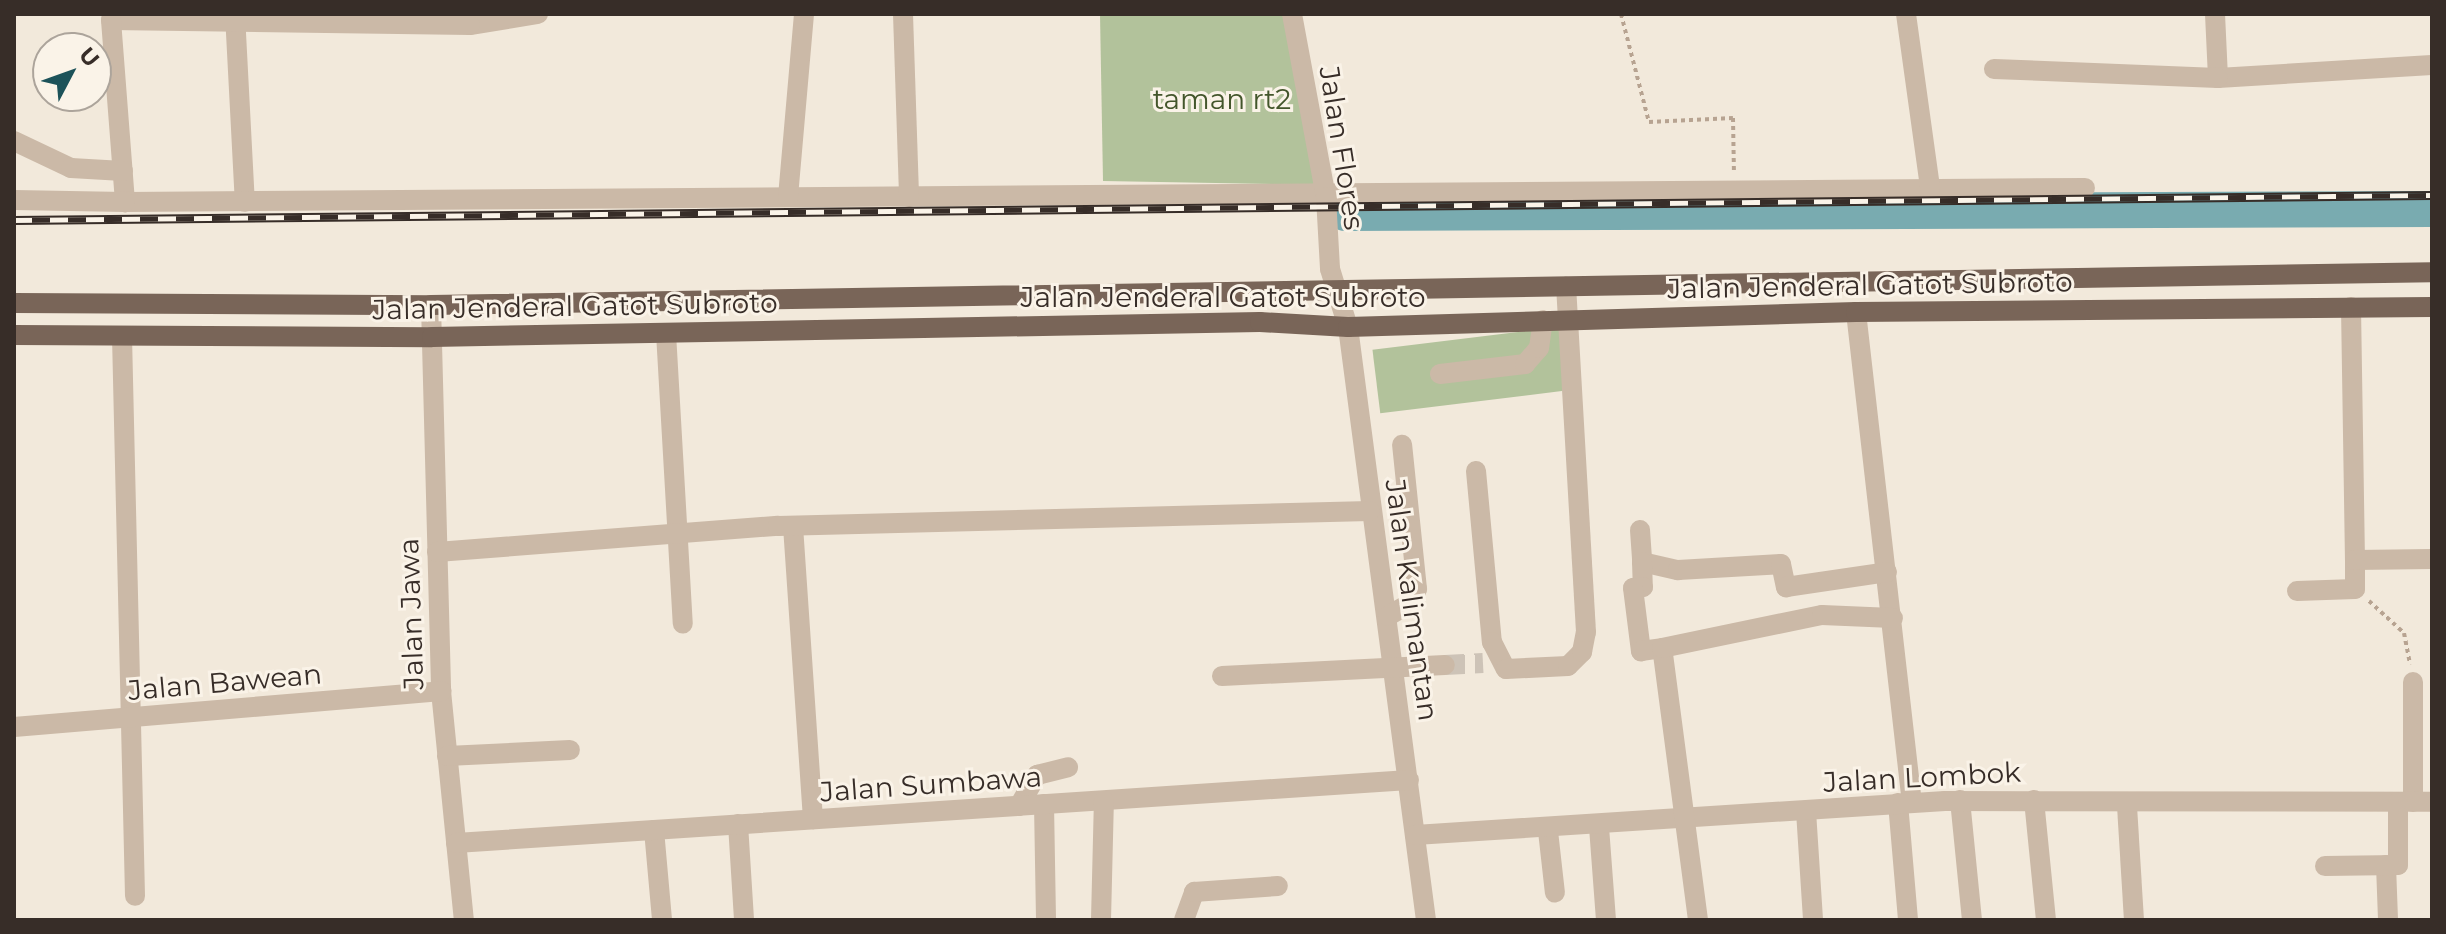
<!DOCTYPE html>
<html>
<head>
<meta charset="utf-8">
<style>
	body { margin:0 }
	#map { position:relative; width:2446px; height:934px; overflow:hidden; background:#f2e9db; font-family:Montserrat,sans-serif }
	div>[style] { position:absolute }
	.green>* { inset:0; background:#b2c29b; transform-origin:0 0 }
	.river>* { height:36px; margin:-18px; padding:0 18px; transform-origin:18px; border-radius:18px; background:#79abb0 }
	.minor-tunnel>* { height:20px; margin-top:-10px; transform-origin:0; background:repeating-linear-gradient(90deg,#cdc3b7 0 20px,transparent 0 30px) }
	.path>* { height:4px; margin-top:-2px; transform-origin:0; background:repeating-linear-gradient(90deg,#b7a391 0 4px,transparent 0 8px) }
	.minor>* { height:20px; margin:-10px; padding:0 10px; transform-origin:10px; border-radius:10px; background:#cbb9a7 }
	.major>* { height:20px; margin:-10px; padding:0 10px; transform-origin:10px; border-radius:10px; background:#796558 }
	.rail>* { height:9px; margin-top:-4.5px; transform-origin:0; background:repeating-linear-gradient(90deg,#faf3e8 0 18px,#372d28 0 36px); box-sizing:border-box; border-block:2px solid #372d28 }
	span { translate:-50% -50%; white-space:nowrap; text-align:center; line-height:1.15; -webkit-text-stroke:6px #faf3e8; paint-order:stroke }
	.park-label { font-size:28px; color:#43562b }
	.street-label { font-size:28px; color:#372d28 }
	.frame { position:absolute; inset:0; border:16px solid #372d28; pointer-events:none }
	.north { position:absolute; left:32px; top:32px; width:80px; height:80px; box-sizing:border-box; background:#faf3e8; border:2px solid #aca49b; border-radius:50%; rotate:49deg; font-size:22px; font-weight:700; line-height:32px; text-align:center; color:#372d28 }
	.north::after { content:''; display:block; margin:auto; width:28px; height:36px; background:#1c5259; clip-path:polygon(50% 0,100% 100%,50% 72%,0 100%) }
</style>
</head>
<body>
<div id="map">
	<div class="green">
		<i style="clip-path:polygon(1100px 14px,1292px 14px,1325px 185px,1103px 181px)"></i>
		<i style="left:1566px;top:326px;width:64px;height:195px;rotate:83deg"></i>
	</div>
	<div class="river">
		<i style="left:1345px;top:213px;width:1087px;rotate:-0.21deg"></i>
	</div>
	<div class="minor-tunnel">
		<i style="left:1445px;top:665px;width:38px;rotate:-3deg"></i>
	</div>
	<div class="path">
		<i style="left:1621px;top:14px;width:112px;rotate:75.5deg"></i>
		<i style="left:1649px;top:122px;width:84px;rotate:-2.7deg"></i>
		<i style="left:1733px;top:118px;width:56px;rotate:89deg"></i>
		<i style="left:2369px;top:601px;width:47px;rotate:42.4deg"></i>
		<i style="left:2404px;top:633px;width:32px;rotate:79deg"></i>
	</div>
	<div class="minor">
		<i style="left:235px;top:14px;width:188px;rotate:87deg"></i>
		<i style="left:538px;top:14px;width:69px;rotate:170.8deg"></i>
		<i style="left:470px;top:25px;width:359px;rotate:-179.2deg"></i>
		<i style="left:111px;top:20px;width:183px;rotate:85.6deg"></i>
		<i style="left:125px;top:202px;width:1960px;rotate:-0.41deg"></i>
		<i style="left:903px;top:14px;width:183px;rotate:88.1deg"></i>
		<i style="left:1292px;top:14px;width:186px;rotate:79.5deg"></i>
		<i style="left:1326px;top:197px;width:72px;rotate:86.8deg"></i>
		<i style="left:1330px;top:269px;width:61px;rotate:72.8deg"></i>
		<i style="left:1348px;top:327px;width:598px;rotate:82.51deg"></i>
		<i style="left:1906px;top:14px;width:176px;rotate:82.1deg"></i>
		<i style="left:2215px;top:14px;width:64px;rotate:87.3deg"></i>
		<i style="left:2218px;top:78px;width:214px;rotate:-3.5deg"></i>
		<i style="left:1994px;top:69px;width:224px;rotate:2.3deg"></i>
		<i style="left:14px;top:141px;width:63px;rotate:25.3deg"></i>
		<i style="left:71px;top:168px;width:52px;rotate:3.3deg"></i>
		<i style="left:788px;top:197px;width:184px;rotate:-85deg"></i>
		<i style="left:14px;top:200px;width:111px;rotate:1deg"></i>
		<i style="left:431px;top:305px;width:386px;rotate:88.5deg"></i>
		<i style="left:441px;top:691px;width:230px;rotate:84.3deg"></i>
		<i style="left:2351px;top:307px;width:253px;rotate:89.1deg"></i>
		<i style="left:1856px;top:312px;width:493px;rotate:83.5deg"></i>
		<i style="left:666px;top:333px;width:291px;rotate:86.7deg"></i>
		<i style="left:122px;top:336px;width:560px;rotate:88.67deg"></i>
		<i style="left:1440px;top:374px;width:86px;rotate:-6.7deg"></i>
		<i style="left:1525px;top:364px;width:21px;rotate:-49deg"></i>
		<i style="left:1539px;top:348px;width:28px;rotate:-82deg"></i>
		<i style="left:1476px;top:471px;width:172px;rotate:84.7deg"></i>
		<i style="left:1492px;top:642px;width:30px;rotate:63deg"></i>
		<i style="left:1506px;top:669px;width:62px;rotate:-2.8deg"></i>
		<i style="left:1568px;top:666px;width:20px;rotate:-45deg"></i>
		<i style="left:1582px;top:652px;width:20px;rotate:-79deg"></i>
		<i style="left:1586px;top:632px;width:346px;rotate:-93.3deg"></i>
		<i style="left:793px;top:526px;width:294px;rotate:86.1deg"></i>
		<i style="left:1640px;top:530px;width:32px;rotate:86deg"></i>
		<i style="left:1642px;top:562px;width:37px;rotate:13deg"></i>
		<i style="left:1678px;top:570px;width:103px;rotate:-3.3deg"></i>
		<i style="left:1781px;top:564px;width:24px;rotate:78deg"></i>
		<i style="left:1786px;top:587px;width:102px;rotate:-8.4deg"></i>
		<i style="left:437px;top:552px;width:342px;rotate:-4.4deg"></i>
		<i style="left:778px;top:526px;width:592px;rotate:-1.45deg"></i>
		<i style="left:1642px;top:562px;width:25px;rotate:88deg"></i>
		<i style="left:1643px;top:587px;width:10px;rotate:174deg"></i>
		<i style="left:1633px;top:588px;width:64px;rotate:82.8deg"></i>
		<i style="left:1641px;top:651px;width:21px;rotate:-8deg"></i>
		<i style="left:2297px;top:591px;width:58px;rotate:-2deg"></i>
		<i style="left:2355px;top:589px;width:29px;rotate:-90deg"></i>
		<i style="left:2355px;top:560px;width:77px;rotate:-0.7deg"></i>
		<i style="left:1388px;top:616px;width:28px;rotate:-30deg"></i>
		<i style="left:1412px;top:602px;width:14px;rotate:-69deg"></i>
		<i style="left:1417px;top:589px;width:145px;rotate:-95.9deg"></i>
		<i style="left:1222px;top:676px;width:223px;rotate:-2.8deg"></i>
		<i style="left:14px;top:727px;width:429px;rotate:-4.8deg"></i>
		<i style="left:447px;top:756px;width:123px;rotate:-2.8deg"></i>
		<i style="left:1960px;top:800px;width:121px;rotate:84.3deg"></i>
		<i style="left:2034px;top:800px;width:121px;rotate:84.3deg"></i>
		<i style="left:2413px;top:802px;width:120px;rotate:-90deg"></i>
		<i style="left:1898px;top:803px;width:117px;rotate:85.1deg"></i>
		<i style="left:1044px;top:804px;width:116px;rotate:89deg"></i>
		<i style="left:1019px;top:806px;width:36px;rotate:-60deg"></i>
		<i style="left:1037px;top:775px;width:32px;rotate:-14deg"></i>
		<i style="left:2127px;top:806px;width:114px;rotate:86.5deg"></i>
		<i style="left:1806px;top:811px;width:109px;rotate:86.3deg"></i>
		<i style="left:738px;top:824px;width:96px;rotate:86.4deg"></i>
		<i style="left:1599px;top:827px;width:93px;rotate:85.7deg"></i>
		<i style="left:654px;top:830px;width:90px;rotate:84.9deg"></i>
		<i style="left:1548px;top:831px;width:62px;rotate:83.6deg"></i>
		<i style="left:1415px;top:835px;width:531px;rotate:-3.67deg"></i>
		<i style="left:1945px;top:801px;width:487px;rotate:0.1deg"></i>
		<i style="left:456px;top:843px;width:955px;rotate:-3.78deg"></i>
		<i style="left:2386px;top:865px;width:55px;rotate:87.9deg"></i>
		<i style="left:2325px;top:866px;width:73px;rotate:-0.8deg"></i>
		<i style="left:2398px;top:865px;width:63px;rotate:-90deg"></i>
		<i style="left:1101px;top:920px;width:119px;rotate:-88.6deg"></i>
		<i style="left:1184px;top:920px;width:30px;rotate:-70deg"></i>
		<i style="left:1194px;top:892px;width:84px;rotate:-4.1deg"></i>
		<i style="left:1698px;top:920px;width:274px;rotate:-97.5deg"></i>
		<i style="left:1662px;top:648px;width:163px;rotate:-11.7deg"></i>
		<i style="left:1822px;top:615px;width:71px;rotate:2.4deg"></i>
	</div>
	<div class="major">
		<i style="left:14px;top:303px;width:417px;rotate:0.3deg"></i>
		<i style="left:431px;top:305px;width:2001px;rotate:-0.94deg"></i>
		<i style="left:14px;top:335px;width:418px;rotate:0.3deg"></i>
		<i style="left:432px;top:337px;width:828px;rotate:-1.04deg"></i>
		<i style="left:1260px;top:322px;width:88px;rotate:3.3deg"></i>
		<i style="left:1348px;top:327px;width:508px;rotate:-1.69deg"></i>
		<i style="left:1856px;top:312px;width:576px;rotate:-0.5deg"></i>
	</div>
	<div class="rail">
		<i style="left:14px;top:220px;width:2418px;rotate:-0.59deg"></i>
	</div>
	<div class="park-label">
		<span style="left:1222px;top:99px">taman rt2</span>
	</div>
	<div class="street-label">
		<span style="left:1342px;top:148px;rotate:81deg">Jalan Flores</span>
		<span style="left:1870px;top:285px;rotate:-1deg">Jalan Jenderal Gatot Subroto</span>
		<span style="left:1223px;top:297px">Jalan Jenderal Gatot Subroto</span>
		<span style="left:575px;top:306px;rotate:-1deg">Jalan Jenderal Gatot Subroto</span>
		<span style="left:1412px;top:600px;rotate:82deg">Jalan Kalimantan</span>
		<span style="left:411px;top:614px;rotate:-92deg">Jalan Jawa</span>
		<span style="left:225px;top:682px;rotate:-5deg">Jalan Bawean</span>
		<span style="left:1922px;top:777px;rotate:-3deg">Jalan Lombok</span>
		<span style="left:931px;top:784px;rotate:-4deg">Jalan Sumbawa</span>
	</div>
	<div class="frame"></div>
	<div class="north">U</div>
</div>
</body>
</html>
